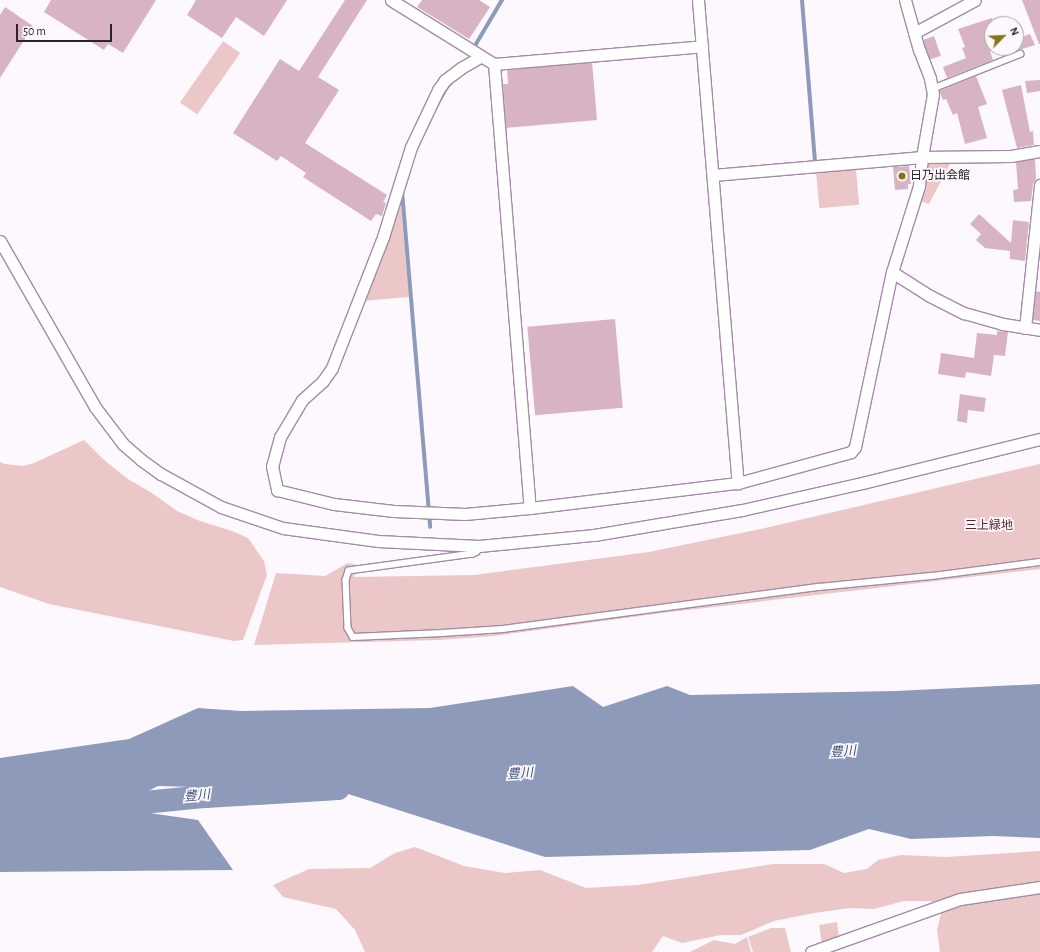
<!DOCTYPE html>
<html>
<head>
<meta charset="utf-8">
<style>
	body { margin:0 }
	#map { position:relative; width:1040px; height:952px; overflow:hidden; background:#fdf8fd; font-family:"Alegreya Sans","Noto Sans JP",sans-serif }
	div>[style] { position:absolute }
	.green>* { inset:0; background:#ebc7c8; transform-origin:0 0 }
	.water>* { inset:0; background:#8e9aba }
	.stream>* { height:4px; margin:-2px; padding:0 2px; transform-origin:2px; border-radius:2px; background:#8e9aba }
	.river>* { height:23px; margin:-11.5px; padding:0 11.5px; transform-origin:11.5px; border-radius:11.5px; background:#8e9aba }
	.building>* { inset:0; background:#d8b3c4; transform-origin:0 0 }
	.roads { filter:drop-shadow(1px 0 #a28ca5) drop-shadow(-1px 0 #a28ca5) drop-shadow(0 1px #a28ca5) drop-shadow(0 -1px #a28ca5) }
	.service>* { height:5.5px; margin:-2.75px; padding:0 2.75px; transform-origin:2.75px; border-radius:2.75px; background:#fff }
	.minor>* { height:11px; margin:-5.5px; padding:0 5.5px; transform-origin:5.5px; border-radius:5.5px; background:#fff }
	.dots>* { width:11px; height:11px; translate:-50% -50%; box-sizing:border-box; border:2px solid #fdf8fd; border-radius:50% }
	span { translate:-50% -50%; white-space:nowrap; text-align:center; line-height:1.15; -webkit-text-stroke:3.5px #fdf8fd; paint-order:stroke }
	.poi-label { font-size:12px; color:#2c232d }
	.left { translate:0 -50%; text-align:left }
	.park-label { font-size:12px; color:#592429 }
	.water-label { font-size:13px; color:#40517e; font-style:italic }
	.north { position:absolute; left:984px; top:16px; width:40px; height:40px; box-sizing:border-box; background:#fdf8fd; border:1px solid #a9a3aa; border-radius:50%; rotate:66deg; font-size:11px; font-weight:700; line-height:16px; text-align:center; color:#2c232d }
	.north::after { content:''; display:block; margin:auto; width:14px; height:18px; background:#877518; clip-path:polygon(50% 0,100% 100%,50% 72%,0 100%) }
	.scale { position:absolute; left:16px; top:24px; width:96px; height:18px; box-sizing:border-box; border:2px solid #2c232d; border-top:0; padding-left:5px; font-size:12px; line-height:14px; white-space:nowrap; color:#2c232d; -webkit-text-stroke:3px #fdf8fd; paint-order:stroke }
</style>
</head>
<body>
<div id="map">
	<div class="green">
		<i style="left:223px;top:41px;width:21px;height:75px;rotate:35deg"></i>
		<i style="clip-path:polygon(925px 162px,951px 162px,929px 204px,918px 200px)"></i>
		<i style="left:856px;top:169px;width:36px;height:40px;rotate:85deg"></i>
		<i style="clip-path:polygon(400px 193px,409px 297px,363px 301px)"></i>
		<i style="clip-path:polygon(84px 440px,104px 460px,128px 479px,152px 493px,177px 511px,200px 521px,232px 531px,248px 538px,264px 561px,267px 575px,243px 640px,234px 641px,49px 604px,0 587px,0 462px,5px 464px,23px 466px,34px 463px)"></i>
		<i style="clip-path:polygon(1040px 464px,1040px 569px,662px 613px,494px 636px,438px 640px,254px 645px,276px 573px,325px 576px,348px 563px,357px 565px,354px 577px,474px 575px,649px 552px,765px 528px)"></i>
		<i style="clip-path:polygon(415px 847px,464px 866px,505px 873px,540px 870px,586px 888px,638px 885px,773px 864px,824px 864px,844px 873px,867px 869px,878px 860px,901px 855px,946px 857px,1040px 851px,1040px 952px,940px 952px,937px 930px,941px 914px,931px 901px,904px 901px,874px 909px,850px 908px,814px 913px,774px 921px,741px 935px,721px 935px,682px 943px,663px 936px,652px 952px,365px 952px,355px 930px,336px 909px,283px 897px,273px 885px,309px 869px,370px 868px,395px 853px)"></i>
		<i style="clip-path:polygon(837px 922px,839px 938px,822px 943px,819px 925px)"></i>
		<i style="clip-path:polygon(771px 928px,785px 928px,791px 952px,753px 952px,748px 937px)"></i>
		<i style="clip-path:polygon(747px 937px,751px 952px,690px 952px,714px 940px,735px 944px)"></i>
	</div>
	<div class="water">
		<i style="clip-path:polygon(1040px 684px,1040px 838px,993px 836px,911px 839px,869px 829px,810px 850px,545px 857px,339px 791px,158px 786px,115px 808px,198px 820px,233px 870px,0 872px,0 758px,129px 739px,198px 708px,241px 711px,430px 708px,573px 686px,603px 707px,667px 686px,690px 695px,896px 691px)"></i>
	</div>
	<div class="stream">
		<i style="left:802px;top:0;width:162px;rotate:85.4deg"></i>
		<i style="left:473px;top:49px;width:57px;rotate:-59.4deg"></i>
		<i style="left:433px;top:112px;width:29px;rotate:-61deg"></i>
		<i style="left:447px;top:87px;width:11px;rotate:-49deg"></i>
		<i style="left:402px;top:191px;width:337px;rotate:85.2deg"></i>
	</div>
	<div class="river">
		<i style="left:92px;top:807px;width:114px;rotate:-5.6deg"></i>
		<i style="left:205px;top:796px;width:133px;rotate:-3.4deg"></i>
	</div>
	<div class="building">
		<i style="clip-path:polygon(51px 0,156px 0,123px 53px,108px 44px,104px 50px,44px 12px)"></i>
		<i style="clip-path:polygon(196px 0,287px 0,264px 36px,236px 17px,222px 38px,187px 15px)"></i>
		<i style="clip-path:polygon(345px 0,367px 0,318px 77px,339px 90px,305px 143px,387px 195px,383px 202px,386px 203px,382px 216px,376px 214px,371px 221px,303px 177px,306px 173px,281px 156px,277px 161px,233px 133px,280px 59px,299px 71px)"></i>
		<i style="clip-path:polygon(422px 0,479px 0,490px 7px,469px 39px,417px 7px)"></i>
		<i style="clip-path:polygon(1022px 0,1040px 0,1040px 44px,1039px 44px)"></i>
		<i style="clip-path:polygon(5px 7px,33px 26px,0 78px,0 15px)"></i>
		<i style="clip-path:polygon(992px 18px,992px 50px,990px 51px,993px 60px,947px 78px,943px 67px,966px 58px,962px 48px,965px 47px,958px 29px)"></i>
		<i style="clip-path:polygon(1030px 34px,1035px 45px,1019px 50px,1016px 39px)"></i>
		<i style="left:934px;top:36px;width:21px;height:12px;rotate:71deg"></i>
		<i style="clip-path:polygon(592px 62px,597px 120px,506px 128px,503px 84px,508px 84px,507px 70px)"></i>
		<i style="clip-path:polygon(976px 76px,987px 104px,978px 107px,987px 138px,965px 144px,957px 113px,953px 115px,946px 99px,943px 100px,939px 91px)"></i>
		<i style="clip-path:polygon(1040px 80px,1040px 91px,1027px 93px,1025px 81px)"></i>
		<i style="clip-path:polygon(1021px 85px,1030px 132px,1033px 131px,1034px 145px,1017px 148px,1002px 90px)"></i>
		<i style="clip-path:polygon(1035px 159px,1036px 179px,1033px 184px,1031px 201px,1014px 202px,1013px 190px,1018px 189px,1016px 162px)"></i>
		<i style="clip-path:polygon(909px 166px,911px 184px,908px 184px,908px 189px,895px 190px,893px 167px)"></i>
		<i style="clip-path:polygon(979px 214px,1011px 243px,1013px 220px,1029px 222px,1025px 261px,1010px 259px,1010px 251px,985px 248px,976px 240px,981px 234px,970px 224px)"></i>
		<i style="clip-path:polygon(1036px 291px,1040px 292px,1040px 321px,1033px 320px)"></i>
		<i style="left:615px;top:319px;width:89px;height:88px;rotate:85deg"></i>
		<i style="clip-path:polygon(997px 331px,1008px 332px,1005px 356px,994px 355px,991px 376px,966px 372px,965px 378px,938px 374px,941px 353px,974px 358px,977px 333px,997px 335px)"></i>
		<i style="clip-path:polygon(960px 394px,986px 398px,984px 412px,968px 410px,967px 423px,957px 421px)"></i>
	</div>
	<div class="roads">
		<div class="service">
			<i style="left:932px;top:89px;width:95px;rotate:-21.7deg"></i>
			<i style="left:479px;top:546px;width:6px;rotate:108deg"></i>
			<i style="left:477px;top:552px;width:4px;rotate:153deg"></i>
			<i style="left:473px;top:554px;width:125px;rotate:172.2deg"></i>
			<i style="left:349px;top:571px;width:9px;rotate:108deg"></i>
			<i style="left:346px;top:580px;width:48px;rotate:87.6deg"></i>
			<i style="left:348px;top:628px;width:10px;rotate:61deg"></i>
			<i style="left:353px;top:637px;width:89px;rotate:-2.6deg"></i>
			<i style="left:442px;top:633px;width:61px;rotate:-3.8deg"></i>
			<i style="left:503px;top:629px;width:319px;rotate:-7.6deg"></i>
			<i style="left:819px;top:587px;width:114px;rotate:-5.6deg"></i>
			<i style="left:932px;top:576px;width:109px;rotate:-7.4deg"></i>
		</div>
		<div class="minor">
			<i style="left:391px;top:0;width:121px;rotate:31.9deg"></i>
			<i style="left:494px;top:64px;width:209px;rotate:-4.9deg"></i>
			<i style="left:698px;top:0;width:485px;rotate:85.3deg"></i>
			<i style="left:914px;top:33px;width:69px;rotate:-28.4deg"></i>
			<i style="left:480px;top:57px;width:22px;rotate:150deg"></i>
			<i style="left:461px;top:68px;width:20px;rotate:143deg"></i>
			<i style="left:445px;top:80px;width:12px;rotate:125deg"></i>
			<i style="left:438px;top:90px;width:63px;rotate:115.3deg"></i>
			<i style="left:411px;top:147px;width:94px;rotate:107.3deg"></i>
			<i style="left:383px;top:237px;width:141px;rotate:111.3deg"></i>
			<i style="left:332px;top:368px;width:16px;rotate:125deg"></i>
			<i style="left:323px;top:381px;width:28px;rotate:138deg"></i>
			<i style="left:302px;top:400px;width:43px;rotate:120.7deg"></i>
			<i style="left:280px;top:437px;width:30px;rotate:105deg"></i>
			<i style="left:272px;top:466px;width:25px;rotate:78deg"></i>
			<i style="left:277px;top:490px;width:59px;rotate:13.8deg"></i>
			<i style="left:334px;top:504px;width:60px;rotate:6.7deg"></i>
			<i style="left:394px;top:511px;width:71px;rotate:2.4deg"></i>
			<i style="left:465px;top:514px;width:65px;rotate:-5.3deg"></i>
			<i style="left:530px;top:508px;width:209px;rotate:-6.9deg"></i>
			<i style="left:738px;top:483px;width:117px;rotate:-15.3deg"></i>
			<i style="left:851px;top:452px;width:6px;rotate:-51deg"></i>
			<i style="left:855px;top:447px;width:179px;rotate:-78.1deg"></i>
			<i style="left:892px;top:272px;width:90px;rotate:-72.6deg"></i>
			<i style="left:919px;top:186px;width:29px;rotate:-84deg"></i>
			<i style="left:922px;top:157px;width:64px;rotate:-80.1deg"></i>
			<i style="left:933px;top:94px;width:16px;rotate:-101deg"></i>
			<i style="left:930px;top:78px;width:30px;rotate:-111deg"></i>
			<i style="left:919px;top:50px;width:52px;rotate:-105.6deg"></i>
			<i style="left:494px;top:64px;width:445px;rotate:85.4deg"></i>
			<i style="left:713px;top:175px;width:210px;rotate:-4.9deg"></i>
			<i style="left:922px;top:157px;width:89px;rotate:-0.6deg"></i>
			<i style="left:1011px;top:156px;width:29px;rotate:-10deg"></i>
			<i style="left:0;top:241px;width:191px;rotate:60.2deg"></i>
			<i style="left:95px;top:407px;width:46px;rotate:52.9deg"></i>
			<i style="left:123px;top:444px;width:23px;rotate:41deg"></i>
			<i style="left:140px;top:459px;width:26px;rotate:36deg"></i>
			<i style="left:161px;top:474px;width:68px;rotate:28.8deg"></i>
			<i style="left:221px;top:507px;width:65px;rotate:18.7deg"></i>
			<i style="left:283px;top:528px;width:96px;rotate:7.8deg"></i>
			<i style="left:378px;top:541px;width:101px;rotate:2.8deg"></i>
			<i style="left:479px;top:546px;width:116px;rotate:-5.5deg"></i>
			<i style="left:594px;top:535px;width:150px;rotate:-9.6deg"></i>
			<i style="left:742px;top:510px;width:127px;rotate:-12.7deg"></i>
			<i style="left:866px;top:482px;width:179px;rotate:-13.9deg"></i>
			<i style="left:892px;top:272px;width:45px;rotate:32.3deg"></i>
			<i style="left:930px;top:296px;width:38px;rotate:27deg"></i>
			<i style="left:964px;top:313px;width:41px;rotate:15.8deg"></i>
			<i style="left:1003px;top:324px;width:37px;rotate:9deg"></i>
			<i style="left:1025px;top:328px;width:144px;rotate:-84deg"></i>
			<i style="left:811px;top:952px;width:158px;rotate:-19.6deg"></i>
			<i style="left:960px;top:899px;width:81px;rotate:-8.5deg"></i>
		</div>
	</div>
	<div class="dots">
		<i style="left:902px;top:176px;background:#877518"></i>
	</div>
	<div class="poi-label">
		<span class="left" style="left:910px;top:176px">日乃出会館</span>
	</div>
	<div class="park-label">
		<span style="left:989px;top:526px">三上緑地</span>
	</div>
	<div class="water-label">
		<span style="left:843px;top:753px;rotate:-4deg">豊川</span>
		<span style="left:520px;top:775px;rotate:-4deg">豊川</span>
		<span style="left:197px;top:797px;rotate:-5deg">豊川</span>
	</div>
	<div class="north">N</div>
	<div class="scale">50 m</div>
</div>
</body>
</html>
